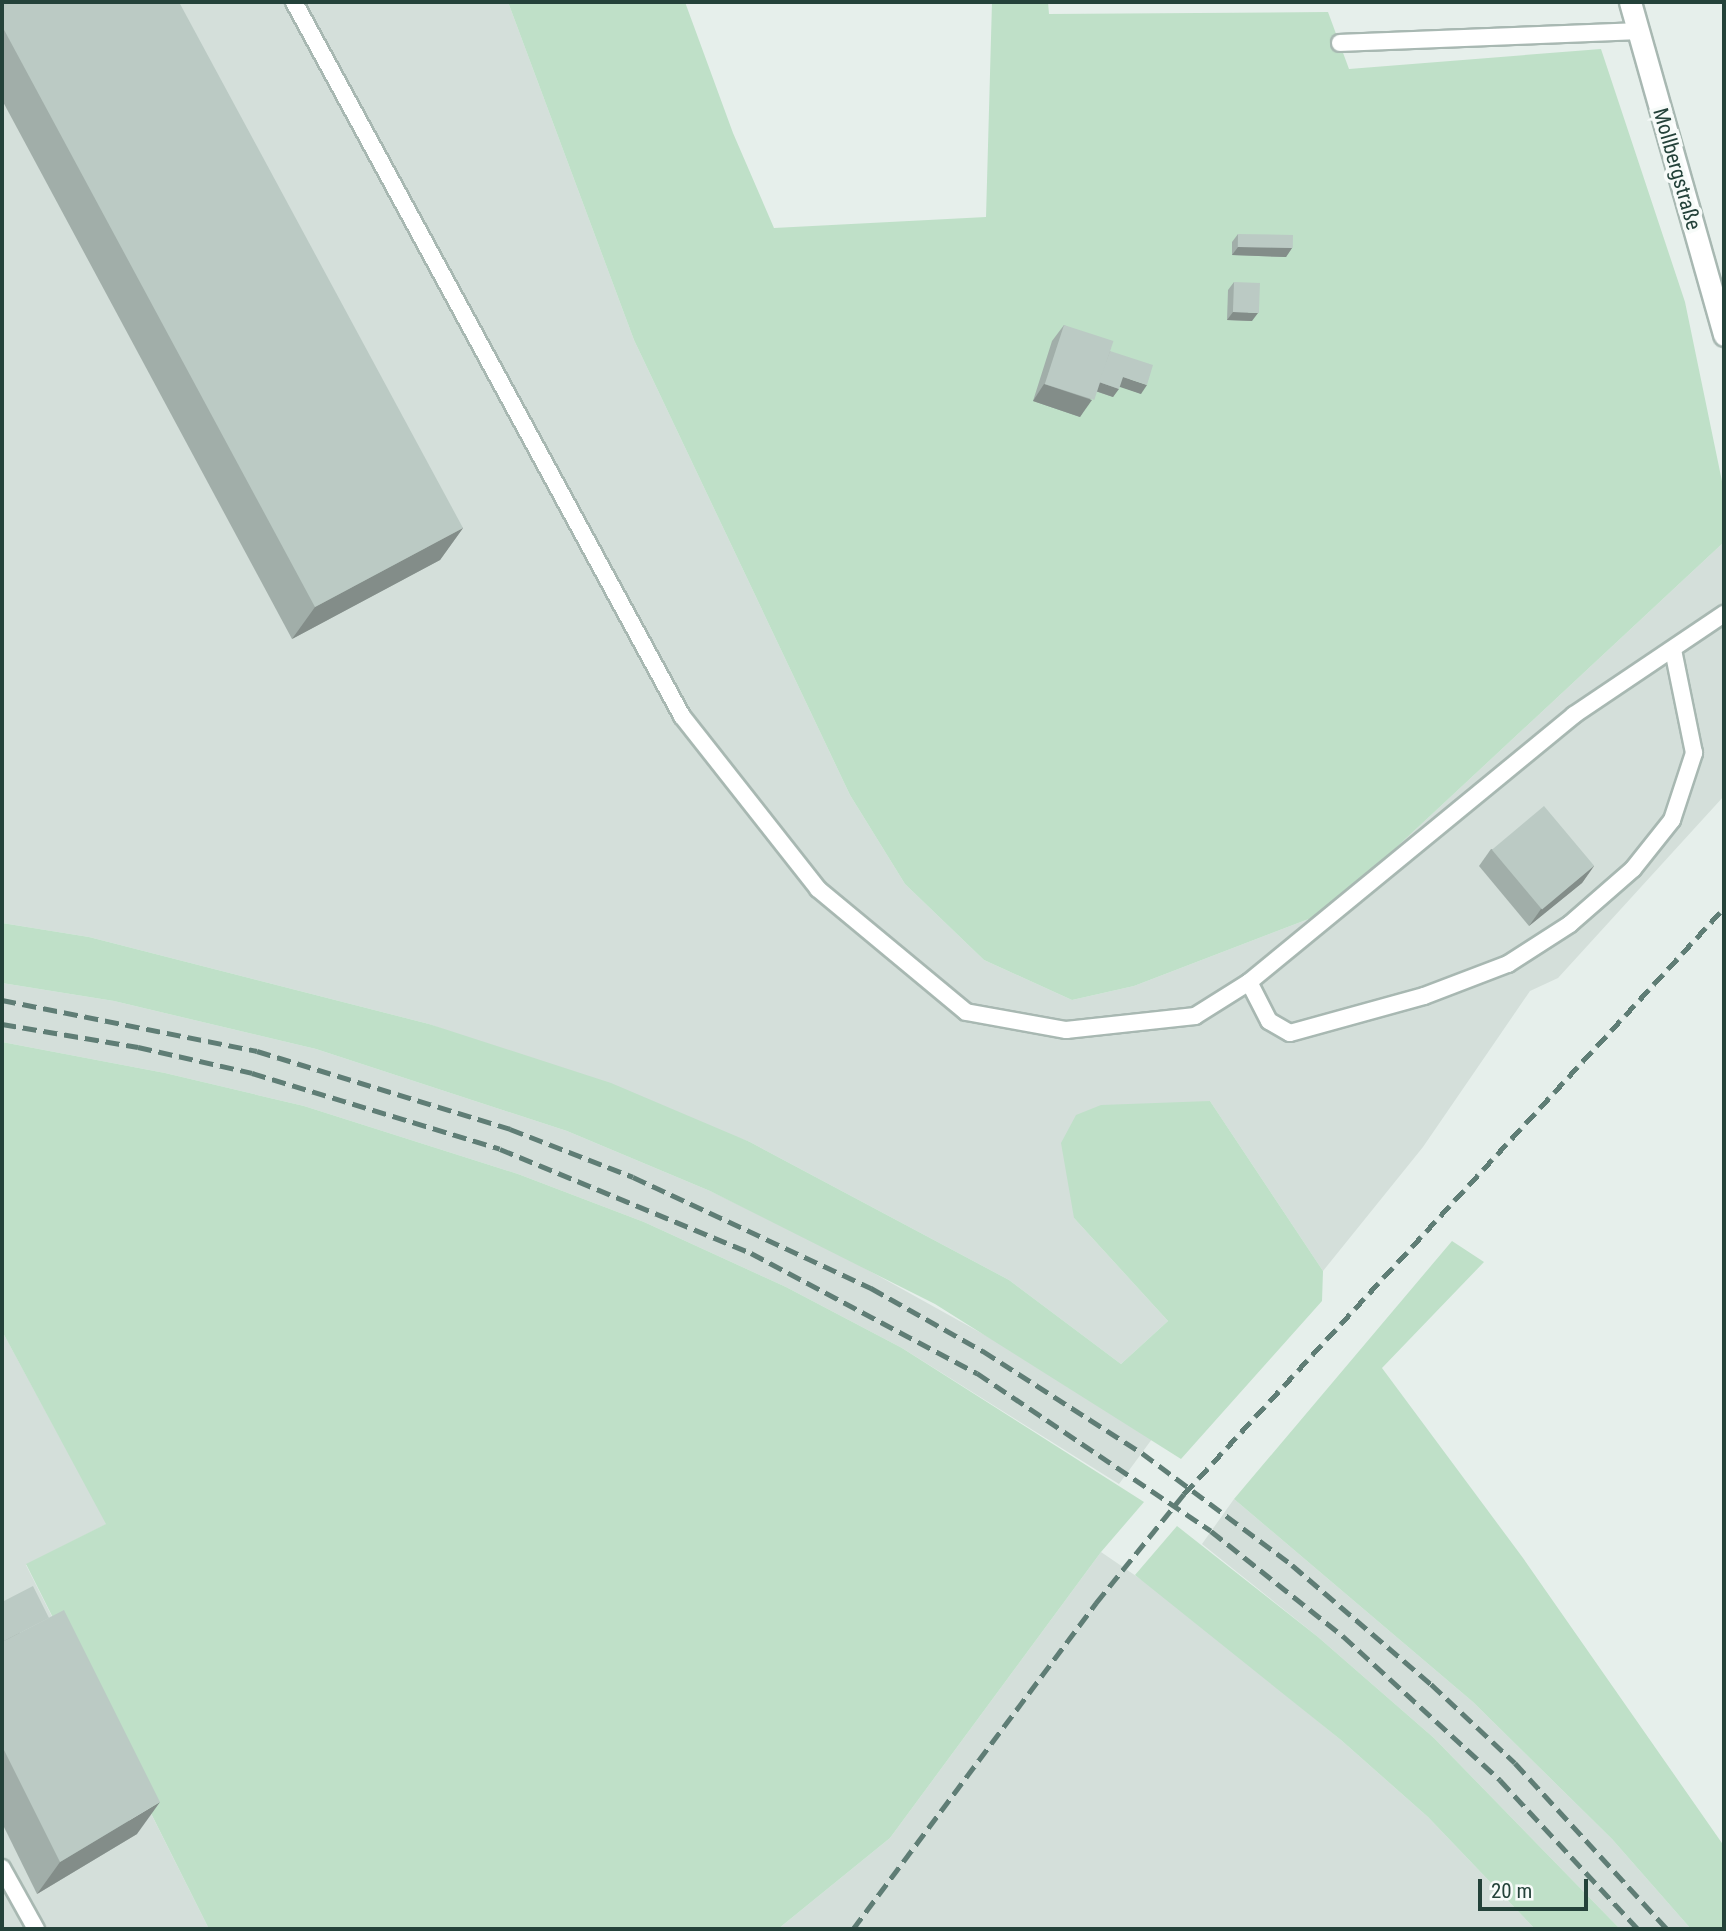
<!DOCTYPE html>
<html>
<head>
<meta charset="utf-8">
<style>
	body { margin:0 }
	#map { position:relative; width:1726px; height:1931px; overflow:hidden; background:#e6efeb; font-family:"Roboto Condensed",sans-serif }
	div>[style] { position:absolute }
	.built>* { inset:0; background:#d4dfda }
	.green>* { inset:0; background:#bfe0c8 }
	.roads { filter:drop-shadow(2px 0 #a8b8b2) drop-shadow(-2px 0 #a8b8b2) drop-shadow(0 2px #a8b8b2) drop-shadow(0 -2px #a8b8b2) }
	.service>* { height:16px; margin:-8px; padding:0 8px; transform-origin:8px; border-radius:8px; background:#fff }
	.minor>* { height:21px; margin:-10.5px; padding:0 10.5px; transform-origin:10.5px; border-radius:10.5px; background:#fff }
	.rail>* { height:5px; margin-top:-2.5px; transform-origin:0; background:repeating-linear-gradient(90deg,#5f7d75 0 14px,transparent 0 21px) }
	.wall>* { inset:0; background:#a1aea9 }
	.shaded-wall>* { inset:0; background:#838d89 }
	.building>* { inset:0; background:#bbcac4; transform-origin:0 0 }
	span { translate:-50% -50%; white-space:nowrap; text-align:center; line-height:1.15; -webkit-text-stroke:7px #f7fbf9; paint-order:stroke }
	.street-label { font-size:21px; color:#24423a }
	.frame { position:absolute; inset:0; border:4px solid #24423a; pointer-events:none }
	.scale { position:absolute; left:1478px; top:1879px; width:110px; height:32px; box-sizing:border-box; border:4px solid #24423a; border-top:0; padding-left:9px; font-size:21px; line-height:24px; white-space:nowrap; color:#24423a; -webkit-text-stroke:5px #f7fbf9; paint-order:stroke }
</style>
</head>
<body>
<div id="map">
	<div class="built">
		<i style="clip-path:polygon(2px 2px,508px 2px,634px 340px,850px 795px,905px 884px,984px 960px,1072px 1000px,1134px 986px,1327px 912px,1724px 542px,1724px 796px,1558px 978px,1530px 991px,1423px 1147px,1323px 1271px,1210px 1101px,1196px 1105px,1074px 1218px,1168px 1321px,1121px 1364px,1009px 1280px,750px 1142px,429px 1024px,89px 937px,2px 923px)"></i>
		<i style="clip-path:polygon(2px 983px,114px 1001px,316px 1049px,567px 1131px,710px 1191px,823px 1245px,1026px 1358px,1152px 1439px,1119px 1484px,902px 1348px,786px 1287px,644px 1222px,518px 1174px,304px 1106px,165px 1073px,2px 1042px)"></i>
		<i style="clip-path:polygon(2px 1331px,107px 1524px,26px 1565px,209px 1929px,2px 1929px)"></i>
		<i style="clip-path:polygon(1234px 1499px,1473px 1702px,1612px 1839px,1691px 1929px,1620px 1929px,1434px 1738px,1318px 1637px,1202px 1544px)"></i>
		<i style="clip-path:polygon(1101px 1552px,1155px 1589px,1341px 1740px,1428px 1817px,1535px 1929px,778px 1929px,890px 1838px)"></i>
	</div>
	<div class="green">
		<i style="clip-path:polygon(508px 2px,685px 2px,733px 133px,774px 228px,986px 217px,992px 2px,1048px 2px,1049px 14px,1328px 12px,1349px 69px,1601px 49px,1685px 302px,1724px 491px,1724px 542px,1327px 912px,1134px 986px,1072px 1000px,984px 960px,905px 884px,850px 795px,634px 340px)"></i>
		<i style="clip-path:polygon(2px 923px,89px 937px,429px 1024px,611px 1083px,750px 1142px,1009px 1280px,1121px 1364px,1168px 1321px,1074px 1218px,1061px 1143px,1076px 1115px,1101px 1105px,1210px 1101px,1323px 1271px,1322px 1301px,1181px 1459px,935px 1304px,710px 1191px,567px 1131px,316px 1049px,114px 1001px,2px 983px)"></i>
		<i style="clip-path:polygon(2px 1042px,165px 1073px,304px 1106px,518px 1174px,644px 1222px,786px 1287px,902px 1348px,1144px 1502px,1101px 1552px,890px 1838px,778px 1929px,209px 1929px,26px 1564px,106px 1524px,2px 1331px)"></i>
		<i style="clip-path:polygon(1452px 1241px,1484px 1262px,1382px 1368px,1523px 1558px,1724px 1846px,1724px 1929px,1691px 1929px,1612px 1839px,1473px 1702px,1234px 1499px)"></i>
		<i style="clip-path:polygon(1177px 1526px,1318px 1637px,1434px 1738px,1620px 1929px,1535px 1929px,1428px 1817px,1341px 1740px,1135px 1575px)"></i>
	</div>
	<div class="roads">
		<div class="service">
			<i style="left:294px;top:2px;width:813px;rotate:61.48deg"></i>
			<i style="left:682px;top:716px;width:220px;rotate:51.8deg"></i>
			<i style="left:818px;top:889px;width:192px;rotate:39.7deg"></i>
			<i style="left:966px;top:1012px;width:102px;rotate:10.2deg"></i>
			<i style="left:1066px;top:1030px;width:130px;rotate:-6.2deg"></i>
			<i style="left:1195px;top:1016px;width:64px;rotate:-32.2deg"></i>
			<i style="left:1249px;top:982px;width:421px;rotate:-39.4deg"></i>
			<i style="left:1574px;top:715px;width:181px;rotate:-34deg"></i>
			<i style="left:1340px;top:43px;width:299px;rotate:-2.3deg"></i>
			<i style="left:1249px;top:982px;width:44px;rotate:62.9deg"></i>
			<i style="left:1269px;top:1021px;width:24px;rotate:30deg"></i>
			<i style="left:1290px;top:1033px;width:139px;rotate:-15.4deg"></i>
			<i style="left:1424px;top:996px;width:90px;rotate:-20.9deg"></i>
			<i style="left:1508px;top:964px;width:74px;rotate:-32.8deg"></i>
			<i style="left:1570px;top:924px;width:84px;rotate:-41.1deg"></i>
			<i style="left:1633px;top:869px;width:63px;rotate:-51.5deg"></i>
			<i style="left:1672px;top:820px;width:71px;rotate:-71.8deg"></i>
			<i style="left:1694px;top:753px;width:105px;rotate:-101.5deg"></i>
			<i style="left:2px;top:1868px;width:70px;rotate:60.9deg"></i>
		</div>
		<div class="minor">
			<i style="left:1630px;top:2px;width:346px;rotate:74.2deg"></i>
		</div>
	</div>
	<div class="rail">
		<i style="left:2px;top:1000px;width:260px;rotate:11.3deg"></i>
		<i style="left:257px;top:1051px;width:265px;rotate:17.1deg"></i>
		<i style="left:510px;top:1129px;width:132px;rotate:21.3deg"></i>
		<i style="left:633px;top:1177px;width:263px;rotate:25deg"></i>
		<i style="left:871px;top:1288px;width:129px;rotate:29.4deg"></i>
		<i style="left:983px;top:1351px;width:189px;rotate:32.7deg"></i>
		<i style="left:1142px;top:1453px;width:187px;rotate:36.7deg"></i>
		<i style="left:1292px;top:1565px;width:183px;rotate:40.6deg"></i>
		<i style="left:1431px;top:1684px;width:115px;rotate:43.2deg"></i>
		<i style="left:1515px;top:1763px;width:225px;rotate:47.5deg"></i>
		<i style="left:2px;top:1024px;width:138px;rotate:9.6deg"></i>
		<i style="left:138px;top:1047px;width:117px;rotate:12.8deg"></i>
		<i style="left:252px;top:1073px;width:259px;rotate:17deg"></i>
		<i style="left:500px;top:1149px;width:272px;rotate:22.5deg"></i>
		<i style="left:751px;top:1253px;width:256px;rotate:28deg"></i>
		<i style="left:977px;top:1373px;width:282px;rotate:34deg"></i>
		<i style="left:1211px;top:1531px;width:169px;rotate:38.5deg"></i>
		<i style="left:1343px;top:1636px;width:213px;rotate:42.5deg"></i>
		<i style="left:1500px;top:1780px;width:203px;rotate:47.2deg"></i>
		<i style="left:853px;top:1929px;width:407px;rotate:-53.3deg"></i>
		<i style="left:1096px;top:1603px;width:140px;rotate:-51.1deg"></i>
		<i style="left:1184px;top:1494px;width:797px;rotate:-47.34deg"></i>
	</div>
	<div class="wall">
		<i style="clip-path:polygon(2px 2px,463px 528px,440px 560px,292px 639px,2px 100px)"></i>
		<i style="clip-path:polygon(1238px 234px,1292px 248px,1286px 257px,1232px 255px,1232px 242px)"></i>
		<i style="clip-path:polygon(1234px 282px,1252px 321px,1227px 320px,1228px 290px)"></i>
		<i style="clip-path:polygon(1064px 325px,1110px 351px,1141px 394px,1120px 386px,1113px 397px,1095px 391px,1080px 417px,1033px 401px,1052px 341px)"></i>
		<i style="clip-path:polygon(1491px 849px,1594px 866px,1582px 883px,1529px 926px,1479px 866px)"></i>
		<i style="clip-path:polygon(2px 1602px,137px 1834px,37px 1894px,2px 1823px)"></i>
	</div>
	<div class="shaded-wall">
		<i style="clip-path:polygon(1238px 247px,1292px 248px,1286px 257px,1232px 255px)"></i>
		<i style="clip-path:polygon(1233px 312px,1258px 313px,1252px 321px,1227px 320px)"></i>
		<i style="clip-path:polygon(1123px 377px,1147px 385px,1141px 394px,1117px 386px)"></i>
		<i style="clip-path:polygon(1096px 381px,1119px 389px,1113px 397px,1090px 389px)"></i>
		<i style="clip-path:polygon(1044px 384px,1092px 400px,1080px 417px,1033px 401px)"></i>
		<i style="clip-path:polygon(463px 528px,440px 560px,292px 639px,315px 607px)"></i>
		<i style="clip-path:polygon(1594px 866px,1582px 883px,1529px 926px,1541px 909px)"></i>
		<i style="clip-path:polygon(160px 1802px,137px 1834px,37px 1894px,60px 1862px)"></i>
	</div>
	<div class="building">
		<i style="clip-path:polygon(2px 2px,179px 2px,463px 528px,315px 607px,2px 26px)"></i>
		<i style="left:1238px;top:234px;width:55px;height:13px;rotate:1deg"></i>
		<i style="left:1234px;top:282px;width:26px;height:30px;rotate:2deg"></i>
		<i style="left:1064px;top:325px;width:52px;height:62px;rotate:18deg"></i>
		<i style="clip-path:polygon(1110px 351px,1153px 365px,1147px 385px,1123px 377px,1119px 389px,1099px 382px)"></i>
		<i style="left:1544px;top:806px;width:78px;height:68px;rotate:50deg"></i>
		<i style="clip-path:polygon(33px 1586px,49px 1618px,2px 1642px,2px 1602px)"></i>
		<i style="clip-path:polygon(64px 1610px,160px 1802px,60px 1862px,2px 1746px,2px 1642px)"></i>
	</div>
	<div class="street-label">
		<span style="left:1677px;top:169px;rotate:74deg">Mollbergstraße</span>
	</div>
	<div class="frame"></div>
	<div class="scale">20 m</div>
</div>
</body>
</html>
